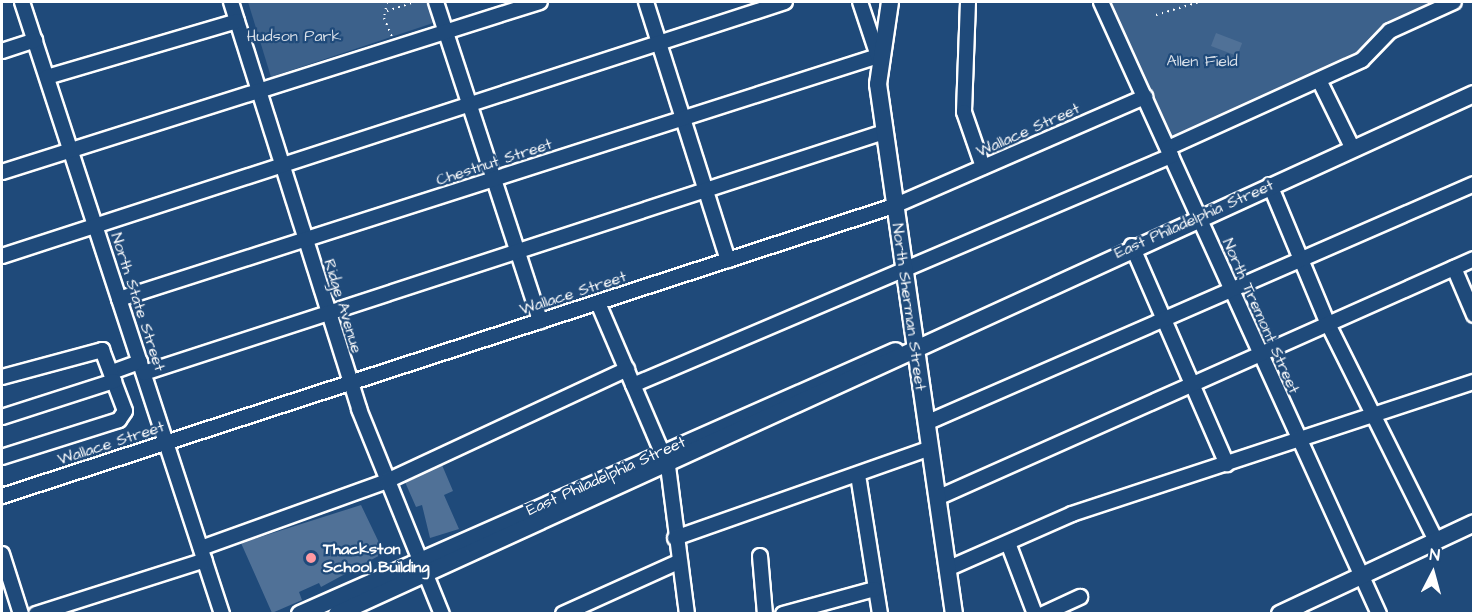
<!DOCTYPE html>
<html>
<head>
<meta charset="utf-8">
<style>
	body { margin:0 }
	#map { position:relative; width:1475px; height:615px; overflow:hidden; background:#1f4a7a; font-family:"Architects Daughter",sans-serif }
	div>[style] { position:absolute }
	.green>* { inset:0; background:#3c618b }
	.building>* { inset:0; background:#507197; transform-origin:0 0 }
	.path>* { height:2px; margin-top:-1px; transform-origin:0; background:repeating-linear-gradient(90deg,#fff 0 1.5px,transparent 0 6px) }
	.roads { filter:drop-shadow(2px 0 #fff) drop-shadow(-2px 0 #fff) drop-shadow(0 2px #fff) drop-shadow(0 -2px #fff) }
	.minor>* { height:14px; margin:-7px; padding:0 7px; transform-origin:7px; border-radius:7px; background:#1f4a7a }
	.major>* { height:16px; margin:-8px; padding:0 8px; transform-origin:8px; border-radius:8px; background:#1f4a7a }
	.dots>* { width:16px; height:16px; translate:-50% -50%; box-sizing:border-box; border:3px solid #1f4a7a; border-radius:50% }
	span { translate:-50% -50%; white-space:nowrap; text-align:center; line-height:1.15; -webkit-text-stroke:4.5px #1f4a7a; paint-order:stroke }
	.park-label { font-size:16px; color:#d8dfe8 }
	.street-label { font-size:16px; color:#fff }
	.poi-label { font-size:16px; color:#fff; font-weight:700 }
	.left { translate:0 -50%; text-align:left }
	.frame { position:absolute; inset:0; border:3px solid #fff; pointer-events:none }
	.north { position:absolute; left:1403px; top:543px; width:60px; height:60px; -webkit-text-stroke:4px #1f4a7a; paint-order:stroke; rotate:6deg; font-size:16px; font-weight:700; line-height:24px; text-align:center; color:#fff }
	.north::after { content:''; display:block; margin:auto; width:21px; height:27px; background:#fff; clip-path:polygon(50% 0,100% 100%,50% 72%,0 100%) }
</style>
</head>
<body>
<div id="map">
	<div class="green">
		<i style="clip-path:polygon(248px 2px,430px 2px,436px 22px,271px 77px)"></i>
		<i style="clip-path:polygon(1109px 2px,1435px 2px,1388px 24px,1357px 56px,1173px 139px)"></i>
	</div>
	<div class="building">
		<i style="left:1216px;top:33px;width:28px;height:14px;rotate:21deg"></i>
		<i style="clip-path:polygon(442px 465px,453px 491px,444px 495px,459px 529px,430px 538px,422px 505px,416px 507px,405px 482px)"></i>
		<i style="clip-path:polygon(361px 505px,384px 553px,321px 587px,319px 583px,299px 592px,302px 600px,272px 613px,241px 543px)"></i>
	</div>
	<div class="path">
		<i style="left:387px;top:2px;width:16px;rotate:101deg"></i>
		<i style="left:384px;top:18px;width:21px;rotate:67deg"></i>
		<i style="left:387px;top:11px;width:28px;rotate:-18deg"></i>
		<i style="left:1156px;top:15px;width:45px;rotate:-16.8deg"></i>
	</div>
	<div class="roads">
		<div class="minor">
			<i style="left:22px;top:2px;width:644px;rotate:71.9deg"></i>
			<i style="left:231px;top:2px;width:427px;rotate:72.5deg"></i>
			<i style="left:359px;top:409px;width:221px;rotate:68deg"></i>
			<i style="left:436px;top:2px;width:336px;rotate:71.9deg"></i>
			<i style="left:646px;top:2px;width:271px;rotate:72.4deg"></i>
			<i style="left:968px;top:2px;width:110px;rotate:92.1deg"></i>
			<i style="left:964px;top:112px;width:58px;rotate:70.9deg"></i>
			<i style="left:1101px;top:2px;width:672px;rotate:65.57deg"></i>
			<i style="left:2px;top:51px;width:35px;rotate:-18deg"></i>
			<i style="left:47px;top:77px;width:198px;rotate:-16.4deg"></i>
			<i style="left:1319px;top:80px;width:77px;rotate:63.8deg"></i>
			<i style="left:1168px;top:148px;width:213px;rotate:-24.4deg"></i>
			<i style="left:1362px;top:60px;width:40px;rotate:-46deg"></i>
			<i style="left:1390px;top:31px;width:70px;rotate:-24.4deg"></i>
			<i style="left:2px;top:172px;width:564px;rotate:-17.54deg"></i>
			<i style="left:1270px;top:185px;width:151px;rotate:67.4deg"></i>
			<i style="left:1328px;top:324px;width:242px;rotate:63.5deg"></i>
			<i style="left:1132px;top:246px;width:238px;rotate:66.5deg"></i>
			<i style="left:2px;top:256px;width:823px;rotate:-17.97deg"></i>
			<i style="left:1454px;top:268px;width:51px;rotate:66.9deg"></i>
			<i style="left:119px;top:299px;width:797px;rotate:-17.75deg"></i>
			<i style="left:878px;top:56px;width:57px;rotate:-108.4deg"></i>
			<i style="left:598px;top:303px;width:177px;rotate:66.8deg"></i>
			<i style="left:668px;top:466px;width:149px;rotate:82.7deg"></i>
			<i style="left:112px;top:372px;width:30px;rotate:-20deg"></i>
			<i style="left:144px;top:373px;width:778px;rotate:-18.04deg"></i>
			<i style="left:2px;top:377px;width:104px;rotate:-15.1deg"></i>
			<i style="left:102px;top:350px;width:65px;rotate:69.3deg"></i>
			<i style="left:125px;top:411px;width:11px;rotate:124deg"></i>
			<i style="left:119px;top:420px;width:123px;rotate:162.5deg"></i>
			<i style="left:633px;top:385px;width:585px;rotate:-23.06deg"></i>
			<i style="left:2px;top:417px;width:118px;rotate:-17.8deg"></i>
			<i style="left:926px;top:423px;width:598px;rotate:-23.56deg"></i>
			<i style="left:858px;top:475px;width:141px;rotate:81deg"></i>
			<i style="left:2px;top:496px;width:938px;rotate:-18.01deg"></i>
			<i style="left:894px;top:206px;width:274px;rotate:-23.5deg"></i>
			<i style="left:937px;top:498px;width:588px;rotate:-23.99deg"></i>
			<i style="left:675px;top:538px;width:270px;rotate:-19.4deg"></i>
			<i style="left:1008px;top:543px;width:76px;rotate:69.2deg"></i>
			<i style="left:201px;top:548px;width:198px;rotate:-19.8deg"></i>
			<i style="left:387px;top:481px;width:265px;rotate:-25deg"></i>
			<i style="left:2px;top:554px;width:63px;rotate:72.4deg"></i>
			<i style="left:760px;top:556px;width:58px;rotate:85.1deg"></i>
			<i style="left:947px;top:569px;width:137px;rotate:-23.7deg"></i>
			<i style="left:1072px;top:514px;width:423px;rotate:-18.2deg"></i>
			<i style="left:36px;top:614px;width:177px;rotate:-17.7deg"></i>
			<i style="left:563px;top:614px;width:126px;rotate:-24.3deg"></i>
			<i style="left:783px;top:614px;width:95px;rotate:-15.2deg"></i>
			<i style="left:1043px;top:614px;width:41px;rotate:-24.7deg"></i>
		</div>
		<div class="major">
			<i style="left:890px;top:2px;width:83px;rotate:98.3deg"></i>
			<i style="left:878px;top:84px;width:535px;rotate:81.84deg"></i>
			<i style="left:300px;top:614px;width:651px;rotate:-23.81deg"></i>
			<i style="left:337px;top:614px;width:1250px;rotate:-24.58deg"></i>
			<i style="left:1280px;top:614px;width:214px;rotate:-25.1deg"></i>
		</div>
	</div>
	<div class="dots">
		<i style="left:311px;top:558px;background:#ff9aa2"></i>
	</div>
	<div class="park-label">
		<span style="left:294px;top:36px">Hudson Park</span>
		<span style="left:1202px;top:61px">Allen Field</span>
	</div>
	<div class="street-label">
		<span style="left:1028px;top:130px;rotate:-24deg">Wallace Street</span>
		<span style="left:494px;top:162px;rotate:-18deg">Chestnut Street</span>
		<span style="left:1194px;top:219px;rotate:-24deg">East Philadelphia Street</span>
		<span style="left:573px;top:293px;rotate:-18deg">Wallace Street</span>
		<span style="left:138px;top:302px;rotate:72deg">North State Street</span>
		<span style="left:343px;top:306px;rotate:73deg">Ridge Avenue</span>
		<span style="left:909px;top:307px;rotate:82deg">North Sherman Street</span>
		<span style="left:1261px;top:316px;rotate:66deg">North Tremont Street</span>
		<span style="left:111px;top:443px;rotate:-18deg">Wallace Street</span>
		<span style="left:606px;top:476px;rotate:-24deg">East Philadelphia Street</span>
	</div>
	<div class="poi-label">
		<span class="left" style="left:323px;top:558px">Thackston<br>School Building</span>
	</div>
	<div class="frame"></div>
	<div class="north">N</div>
</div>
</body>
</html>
